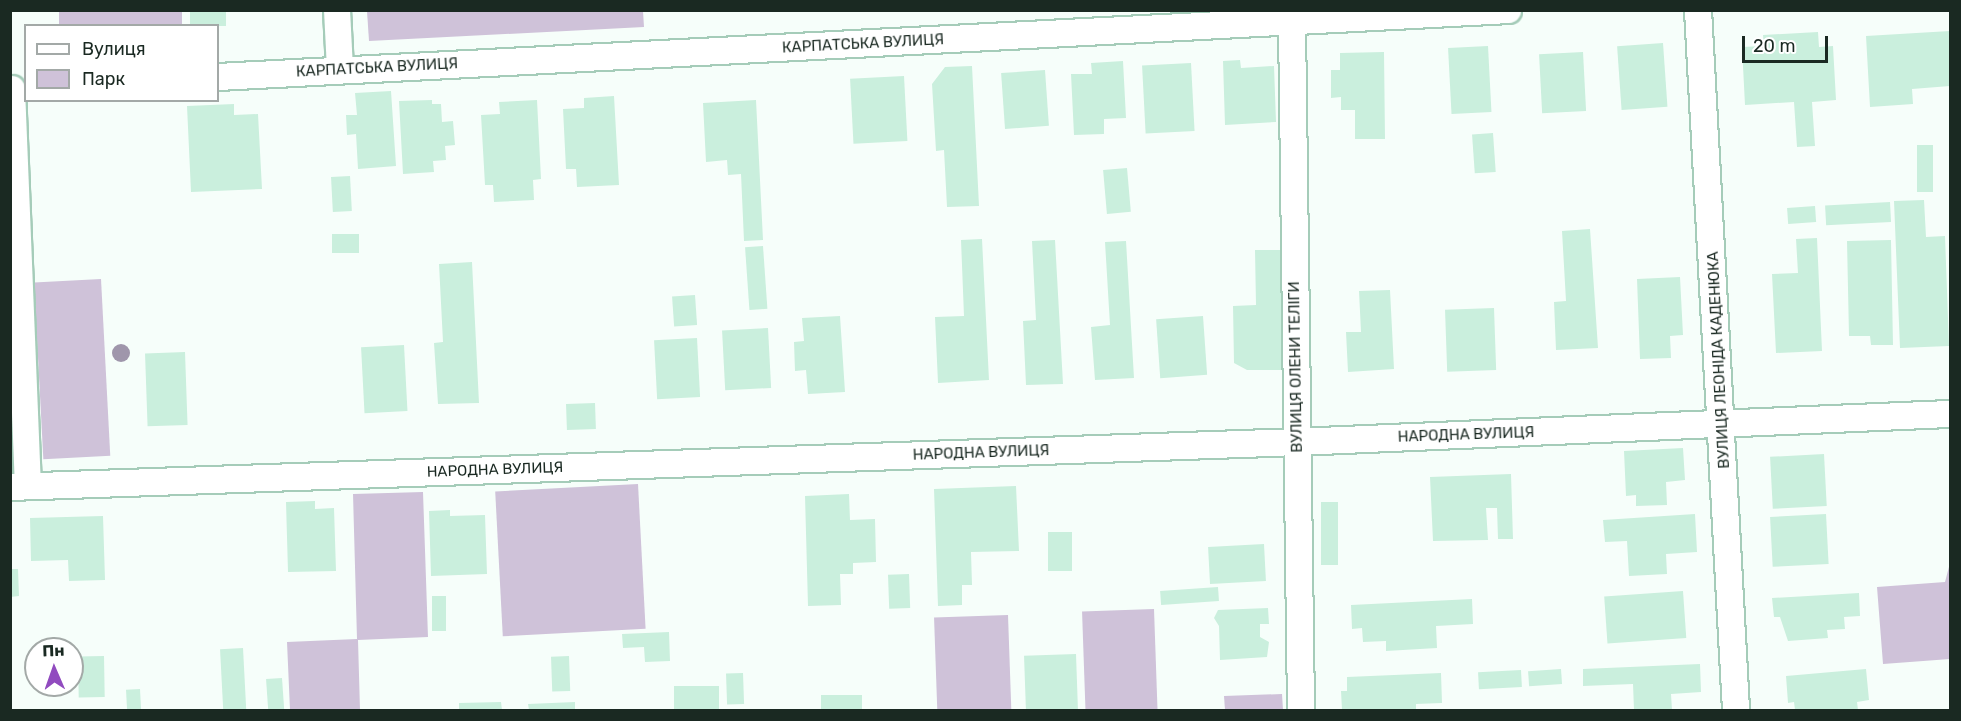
<!DOCTYPE html>
<html>
<head>
<meta charset="utf-8">
<style>
	body { margin:0 }
	#map { position:relative; width:1961px; height:721px; overflow:hidden; background:#f6fefa; font-family:Rubik,sans-serif }
	div>[style] { position:absolute }
	.green>* { inset:0; background:#cfc2d9; transform-origin:0 0 }
	.building>* { inset:0; background:#caefdd; transform-origin:0 0 }
	.roads { filter:drop-shadow(2px 0 #a5ccb9) drop-shadow(-2px 0 #a5ccb9) drop-shadow(0 2px #a5ccb9) drop-shadow(0 -2px #a5ccb9) }
	.minor>* { height:26px; margin:-13px; padding:0 13px; transform-origin:13px; border-radius:13px; background:#fff }
	.trees>* { width:18px; height:18px; margin:-9px; border-radius:50%; background:#9f96ab }
	span { translate:-50% -50%; white-space:nowrap; text-align:center; line-height:1.15; -webkit-text-stroke:5px #fff; paint-order:stroke }
	.street-label { font-size:15px; color:#1a2922 }
	.frame { position:absolute; inset:0; border:12px solid #1a2922; pointer-events:none }
	.legend { position:absolute; left:24px; top:24px; width:195px; height:78px; box-sizing:border-box; background:#fff; border:2px solid #a3a9a7; margin:0; padding:8px 10px; list-style:none; font-size:18px; color:#1a2922 }
	.legend li { display:flex; align-items:center; gap:12px; height:30px }
	.legend b { width:30px; border:2px solid #a3a9a7 }
	.north { position:absolute; left:24px; top:637px; width:60px; height:60px; box-sizing:border-box; background:#fff; border:2px solid #a3a9a7; border-radius:50%; rotate:358deg; font-size:16px; font-weight:700; line-height:24px; text-align:center; color:#1a2922 }
	.north::after { content:''; display:block; margin:auto; width:21px; height:27px; background:#914bbf; clip-path:polygon(50% 0,100% 100%,50% 72%,0 100%) }
	.scale { position:absolute; left:1742px; top:36px; width:86px; height:27px; box-sizing:border-box; border:3px solid #1a2922; border-top:0; padding-left:8px; font-size:18px; line-height:21px; white-space:nowrap; color:#1a2922; -webkit-text-stroke:4px #fff; paint-order:stroke }
</style>
</head>
<body>
<div id="map">
	<div class="green">
		<i style="left:59px;top:11px;width:123px;height:14px"></i>
		<i style="clip-path:polygon(367px 11px,643px 11px,644px 27px,369px 41px)"></i>
		<i style="left:101px;top:279px;width:177px;height:67px;rotate:87deg"></i>
		<i style="left:638px;top:484px;width:145px;height:143px;rotate:87deg"></i>
		<i style="clip-path:polygon(423px 492px,428px 637px,358px 640px,360px 710px,290px 710px,287px 642px,357px 639px,353px 494px)"></i>
		<i style="clip-path:polygon(1950px 563px,1950px 659px,1883px 664px,1877px 587px,1945px 582px)"></i>
		<i style="left:1154px;top:609px;width:101px;height:72px;rotate:88deg"></i>
		<i style="left:1008px;top:615px;width:95px;height:74px;rotate:88deg"></i>
		<i style="clip-path:polygon(1282px 694px,1283px 710px,1225px 710px,1224px 696px)"></i>
	</div>
	<div class="building">
		<i style="left:190px;top:10px;width:36px;height:16px"></i>
		<i style="clip-path:polygon(1950px 31px,1950px 86px,1912px 89px,1913px 104px,1870px 107px,1866px 36px)"></i>
		<i style="clip-path:polygon(1818px 32px,1819px 47px,1833px 46px,1836px 100px,1812px 102px,1815px 146px,1797px 147px,1794px 102px,1745px 105px,1742px 47px,1764px 46px,1763px 35px)"></i>
		<i style="left:1663px;top:43px;width:64px;height:46px;rotate:86deg"></i>
		<i style="left:1488px;top:46px;width:66px;height:40px;rotate:87deg"></i>
		<i style="clip-path:polygon(1384px 52px,1385px 139px,1355px 139px,1355px 110px,1341px 110px,1341px 97px,1331px 98px,1331px 70px,1340px 70px,1340px 53px)"></i>
		<i style="left:1583px;top:52px;width:59px;height:44px;rotate:87deg"></i>
		<i style="clip-path:polygon(1240px 60px,1241px 68px,1274px 66px,1276px 122px,1225px 125px,1223px 61px)"></i>
		<i style="clip-path:polygon(1123px 61px,1126px 118px,1104px 119px,1104px 134px,1074px 135px,1071px 74px,1092px 74px,1091px 63px)"></i>
		<i style="left:1191px;top:63px;width:68px;height:49px;rotate:87deg"></i>
		<i style="clip-path:polygon(972px 66px,979px 206px,947px 207px,944px 150px,936px 151px,932px 84px,945px 67px)"></i>
		<i style="left:1045px;top:70px;width:56px;height:44px;rotate:86deg"></i>
		<i style="left:904px;top:76px;width:65px;height:54px;rotate:87deg"></i>
		<i style="clip-path:polygon(391px 91px,396px 166px,358px 169px,356px 134px,347px 135px,346px 115px,357px 115px,355px 93px)"></i>
		<i style="clip-path:polygon(614px 96px,619px 185px,577px 187px,576px 169px,566px 169px,563px 109px,584px 108px,584px 98px)"></i>
		<i style="clip-path:polygon(432px 100px,432px 104px,441px 104px,442px 122px,453px 121px,455px 145px,445px 146px,446px 160px,433px 161px,434px 172px,403px 174px,399px 101px)"></i>
		<i style="clip-path:polygon(537px 100px,541px 179px,533px 180px,534px 200px,494px 202px,493px 185px,485px 185px,481px 115px,500px 114px,499px 102px)"></i>
		<i style="clip-path:polygon(756px 100px,763px 240px,744px 241px,741px 174px,728px 175px,727px 160px,706px 162px,703px 103px)"></i>
		<i style="clip-path:polygon(234px 104px,234px 115px,258px 114px,262px 189px,191px 192px,187px 106px)"></i>
		<i style="left:1493px;top:133px;width:39px;height:21px;rotate:86deg"></i>
		<i style="left:1917px;top:145px;width:16px;height:47px"></i>
		<i style="left:1127px;top:168px;width:44px;height:24px;rotate:85deg"></i>
		<i style="left:350px;top:176px;width:35px;height:19px;rotate:87deg"></i>
		<i style="clip-path:polygon(1924px 200px,1926px 237px,1945px 236px,1949px 346px,1900px 348px,1894px 201px)"></i>
		<i style="left:1890px;top:202px;width:20px;height:65px;rotate:87deg"></i>
		<i style="left:1815px;top:206px;width:16px;height:28px;rotate:86deg"></i>
		<i style="clip-path:polygon(1590px 229px,1598px 348px,1556px 350px,1554px 302px,1566px 301px,1562px 231px)"></i>
		<i style="left:332px;top:234px;width:27px;height:19px"></i>
		<i style="clip-path:polygon(1817px 238px,1822px 351px,1776px 353px,1772px 274px,1798px 273px,1796px 239px)"></i>
		<i style="clip-path:polygon(982px 239px,989px 380px,938px 383px,935px 317px,964px 316px,961px 240px)"></i>
		<i style="clip-path:polygon(1055px 240px,1063px 384px,1026px 385px,1023px 321px,1036px 320px,1032px 241px)"></i>
		<i style="clip-path:polygon(1891px 240px,1893px 345px,1871px 345px,1870px 336px,1849px 336px,1847px 241px)"></i>
		<i style="clip-path:polygon(1126px 241px,1134px 378px,1095px 380px,1091px 327px,1110px 325px,1105px 242px)"></i>
		<i style="left:763px;top:246px;width:63px;height:18px;rotate:86deg"></i>
		<i style="clip-path:polygon(1255px 250px,1281px 250px,1283px 370px,1247px 370px,1234px 363px,1233px 306px,1256px 305px)"></i>
		<i style="clip-path:polygon(472px 262px,479px 403px,438px 404px,434px 343px,443px 342px,439px 264px)"></i>
		<i style="clip-path:polygon(1680px 277px,1683px 335px,1670px 336px,1671px 358px,1640px 359px,1637px 279px)"></i>
		<i style="clip-path:polygon(1390px 290px,1394px 369px,1348px 372px,1346px 332px,1361px 332px,1359px 291px)"></i>
		<i style="left:695px;top:295px;width:30px;height:23px;rotate:86deg"></i>
		<i style="left:1494px;top:308px;width:62px;height:49px;rotate:88deg"></i>
		<i style="clip-path:polygon(840px 316px,845px 392px,808px 394px,806px 370px,795px 371px,794px 342px,804px 341px,802px 318px)"></i>
		<i style="left:1203px;top:316px;width:59px;height:47px;rotate:86deg"></i>
		<i style="left:768px;top:328px;width:60px;height:46px;rotate:87deg"></i>
		<i style="left:697px;top:338px;width:59px;height:43px;rotate:87deg"></i>
		<i style="left:404px;top:345px;width:66px;height:43px;rotate:87deg"></i>
		<i style="left:185px;top:352px;width:73px;height:40px;rotate:88deg"></i>
		<i style="left:595px;top:403px;width:26px;height:29px;rotate:88deg"></i>
		<i style="clip-path:polygon(1683px 448px,1685px 480px,1666px 482px,1667px 505px,1636px 506px,1636px 495px,1626px 496px,1624px 451px)"></i>
		<i style="left:1824px;top:454px;width:52px;height:54px;rotate:87deg"></i>
		<i style="clip-path:polygon(1511px 474px,1513px 539px,1498px 539px,1497px 508px,1486px 508px,1488px 540px,1433px 541px,1430px 477px)"></i>
		<i style="clip-path:polygon(1016px 486px,1019px 551px,971px 552px,972px 585px,962px 585px,962px 605px,938px 606px,934px 489px)"></i>
		<i style="clip-path:polygon(849px 494px,850px 520px,875px 519px,876px 562px,853px 563px,853px 574px,840px 574px,841px 605px,808px 606px,805px 496px)"></i>
		<i style="clip-path:polygon(315px 501px,315px 509px,334px 508px,336px 571px,288px 572px,286px 502px)"></i>
		<i style="left:1321px;top:502px;width:17px;height:63px"></i>
		<i style="clip-path:polygon(450px 510px,450px 516px,485px 515px,487px 574px,431px 576px,429px 511px)"></i>
		<i style="clip-path:polygon(1695px 514px,1697px 552px,1666px 554px,1667px 574px,1629px 576px,1627px 541px,1605px 542px,1603px 520px)"></i>
		<i style="left:1826px;top:514px;width:50px;height:56px;rotate:87deg"></i>
		<i style="clip-path:polygon(103px 516px,105px 580px,69px 581px,68px 560px,31px 561px,30px 518px)"></i>
		<i style="left:1072px;top:532px;width:39px;height:24px;rotate:90deg"></i>
		<i style="left:1264px;top:544px;width:37px;height:56px;rotate:87deg"></i>
		<i style="clip-path:polygon(10px 569px,18px 569px,19px 596px,10px 597px)"></i>
		<i style="left:909px;top:574px;width:34px;height:21px;rotate:88deg"></i>
		<i style="left:1218px;top:587px;width:14px;height:58px;rotate:86deg"></i>
		<i style="left:1683px;top:591px;width:47px;height:79px;rotate:86deg"></i>
		<i style="clip-path:polygon(1859px 593px,1860px 616px,1844px 617px,1845px 629px,1827px 630px,1828px 638px,1788px 641px,1780px 617px,1774px 617px,1772px 598px)"></i>
		<i style="left:432px;top:596px;width:14px;height:35px"></i>
		<i style="clip-path:polygon(1472px 599px,1473px 624px,1436px 626px,1437px 648px,1386px 651px,1386px 641px,1363px 642px,1362px 628px,1352px 629px,1351px 605px)"></i>
		<i style="clip-path:polygon(1268px 608px,1269px 624px,1260px 624px,1260px 637px,1269px 642px,1267px 657px,1220px 660px,1219px 626px,1214px 618px,1218px 610px)"></i>
		<i style="clip-path:polygon(669px 632px,670px 661px,645px 662px,644px 647px,623px 648px,622px 634px)"></i>
		<i style="left:243px;top:648px;width:62px;height:23px;rotate:87deg"></i>
		<i style="left:1076px;top:654px;width:56px;height:52px;rotate:88deg"></i>
		<i style="left:104px;top:656px;width:41px;height:26px;rotate:89deg"></i>
		<i style="left:569px;top:656px;width:35px;height:18px;rotate:88deg"></i>
		<i style="clip-path:polygon(1700px 664px,1701px 692px,1671px 694px,1672px 710px,1634px 710px,1633px 684px,1583px 686px,1583px 669px)"></i>
		<i style="left:1561px;top:669px;width:15px;height:33px;rotate:86deg"></i>
		<i style="clip-path:polygon(1866px 669px,1869px 700px,1857px 702px,1858px 710px,1795px 710px,1794px 702px,1788px 703px,1786px 676px)"></i>
		<i style="left:1521px;top:670px;width:17px;height:43px;rotate:87deg"></i>
		<i style="left:743px;top:673px;width:31px;height:17px;rotate:88deg"></i>
		<i style="clip-path:polygon(1441px 673px,1442px 703px,1416px 704px,1416px 710px,1342px 710px,1341px 691px,1347px 691px,1347px 677px)"></i>
		<i style="left:282px;top:678px;width:32px;height:16px;rotate:86deg"></i>
		<i style="left:719px;top:686px;width:24px;height:45px;rotate:90deg"></i>
		<i style="left:140px;top:689px;width:21px;height:14px;rotate:87deg"></i>
		<i style="left:862px;top:695px;width:15px;height:41px;rotate:90deg"></i>
		<i style="clip-path:polygon(501px 702px,502px 710px,459px 710px,459px 703px)"></i>
		<i style="clip-path:polygon(575px 702px,575px 710px,529px 710px,528px 704px)"></i>
	</div>
	<div class="roads">
		<div class="minor">
			<i style="left:337px;top:10px;width:60px;rotate:87.1deg"></i>
			<i style="left:1698px;top:10px;width:701px;rotate:86.89deg"></i>
			<i style="left:1292px;top:23px;width:687px;rotate:89.25deg"></i>
			<i style="left:218px;top:77px;width:1292px;rotate:-2.97deg"></i>
			<i style="left:12px;top:89px;width:397px;rotate:87.7deg"></i>
			<i style="left:10px;top:487px;width:1288px;rotate:-2deg"></i>
			<i style="left:1297px;top:442px;width:654px;rotate:-2.46deg"></i>
		</div>
	</div>
	<div class="trees">
		<i style="left:121px;top:353px"></i>
	</div>
	<div class="street-label">
		<span style="left:863px;top:44px;rotate:-3deg">КАРПАТСЬКА ВУЛИЦЯ</span>
		<span style="left:377px;top:68px;rotate:-3deg">КАРПАТСЬКА ВУЛИЦЯ</span>
		<span style="left:1719px;top:360px;rotate:-93deg">ВУЛИЦЯ ЛЕОНІДА КАДЕНЮКА</span>
		<span style="left:1296px;top:367px;rotate:-91deg">ВУЛИЦЯ ОЛЕНИ ТЕЛІГИ</span>
		<span style="left:1466px;top:435px;rotate:-2deg">НАРОДНА ВУЛИЦЯ</span>
		<span style="left:981px;top:453px;rotate:-2deg">НАРОДНА ВУЛИЦЯ</span>
		<span style="left:495px;top:470px;rotate:-2deg">НАРОДНА ВУЛИЦЯ</span>
	</div>
	<div class="frame"></div>
	<ul class="legend">
	<li><b style="height:8px;background:#fff"></b>Вулиця</li>
	<li><b style="height:16px;background:#cfc2d9"></b>Парк</li>
	</ul>
	<div class="north">Пн</div>
	<div class="scale">20 m</div>
</div>
</body>
</html>
